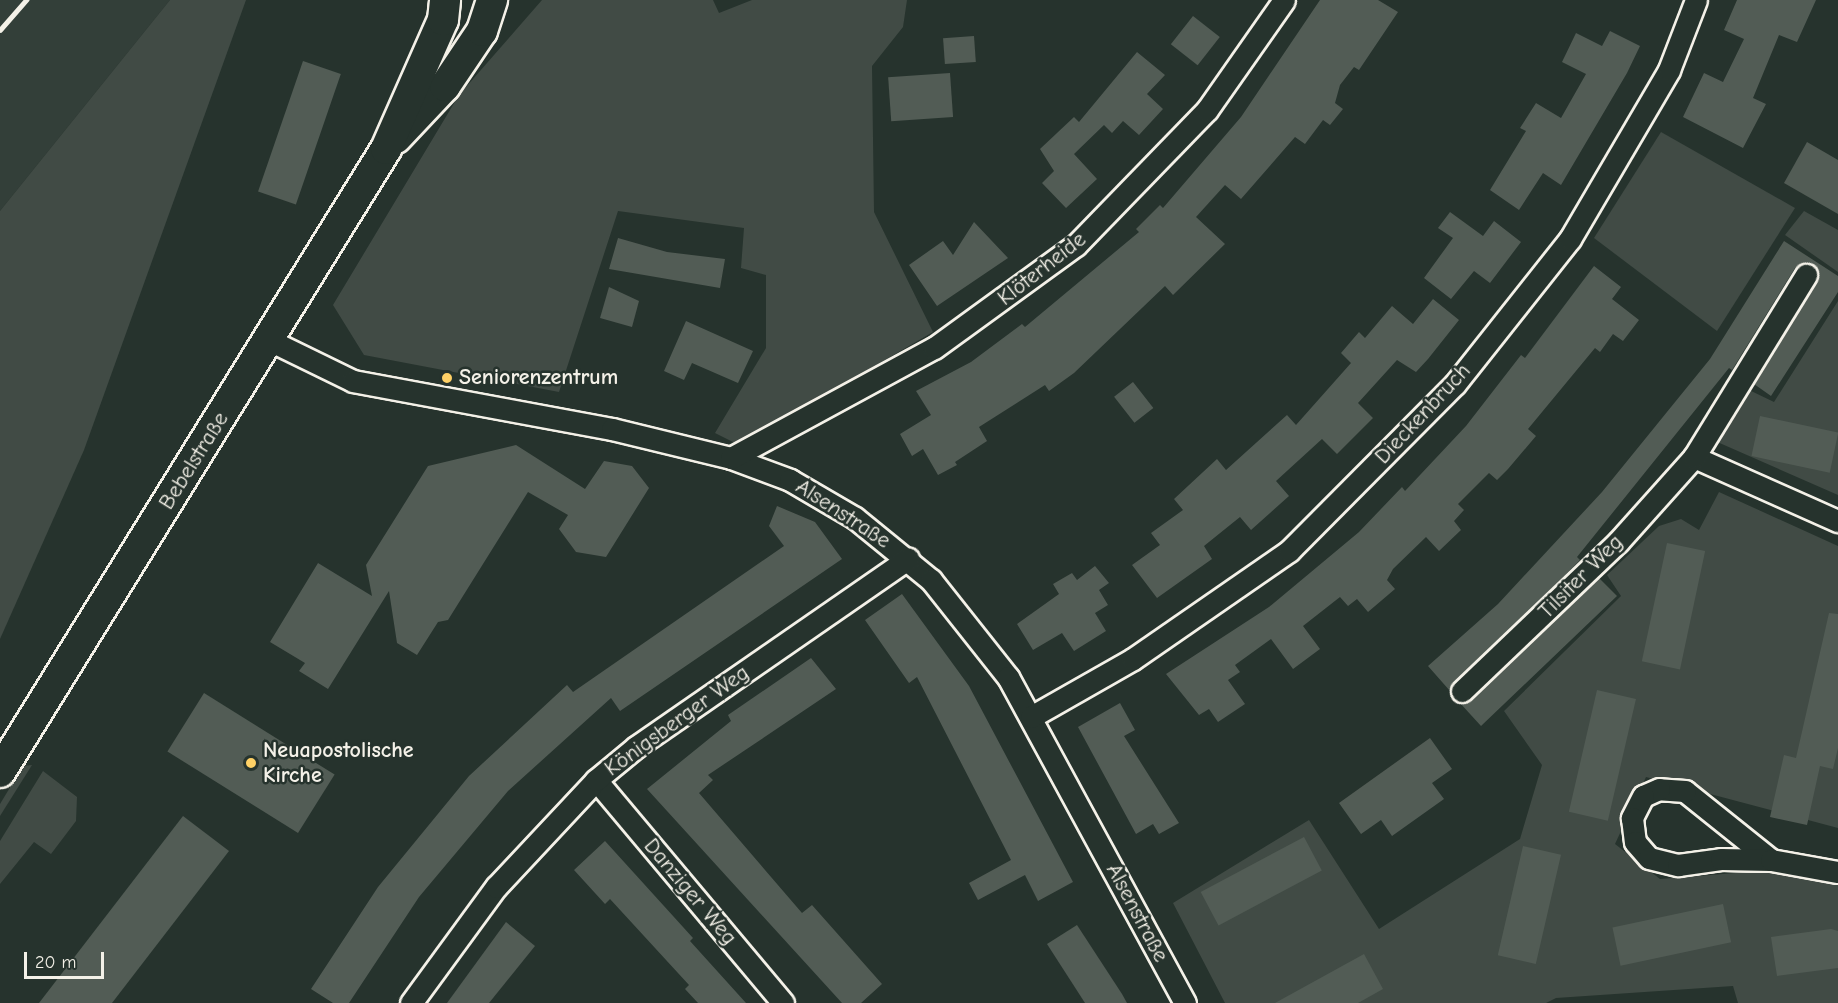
<!DOCTYPE html>
<html>
<head>
<meta charset="utf-8">
<style>
	body { margin:0 }
	#map { position:relative; width:1838px; height:1003px; overflow:hidden; background:#26332d; font-family:"Comic Neue",sans-serif }
	div>[style] { position:absolute }
	.built>* { inset:0; background:#333f39 }
	.green>* { inset:0; background:#414b45 }
	.building>* { inset:0; background:#525c55; transform-origin:0 0 }
	.roads { filter:drop-shadow(2px 0 #f4f1e8) drop-shadow(-2px 0 #f4f1e8) drop-shadow(0 2px #f4f1e8) drop-shadow(0 -2px #f4f1e8) }
	.street>* { height:21px; margin:-10.5px; padding:0 10.5px; transform-origin:10.5px; border-radius:10.5px; background:#26332d }
	.secondary>* { height:30px; margin:-15px; padding:0 15px; transform-origin:15px; border-radius:15px; background:#26332d }
	.rail>* { height:4.5px; margin:-2.25px; padding:0 2.25px; transform-origin:2.25px; border-radius:2.25px; background:#f4f1e8 }
	.dots>* { width:16px; height:16px; translate:-50% -50%; box-sizing:border-box; border:3px solid #26332d; border-radius:50% }
	span { translate:-50% -50%; white-space:nowrap; text-align:center; line-height:1.15; -webkit-text-stroke:5px #26332d; paint-order:stroke }
	.street-label { font-size:22px; color:#f4f1e8 }
	.poi-label { font-size:22px; color:#f4f1e8; font-weight:700 }
	.left { translate:0 -50%; text-align:left }
	.scale { position:absolute; left:24px; top:952px; width:80px; height:27px; box-sizing:border-box; border:3px solid #f4f1e8; border-top:0; padding-left:8px; font-size:18px; line-height:21px; white-space:nowrap; color:#f4f1e8; -webkit-text-stroke:4px #26332d; paint-order:stroke }
</style>
</head>
<body>
<div id="map">
	<div class="built">
		<i style="clip-path:polygon(0 0,170px 0,0 211px)"></i>
	</div>
	<div class="green">
		<i style="clip-path:polygon(170px 0,246px 0,84px 450px,0 639px,0 211px)"></i>
		<i style="clip-path:polygon(542px 0,713px 0,719px 13px,752px 0,907px 0,903px 27px,872px 66px,874px 212px,933px 332px,739px 445px,715px 433px,766px 348px,766px 275px,741px 268px,744px 228px,618px 211px,559px 392px,364px 355px,333px 305px,459px 95px)"></i>
		<i style="clip-path:polygon(1661px 132px,1795px 208px,1717px 331px,1594px 238px)"></i>
		<i style="clip-path:polygon(1804px 211px,1838px 230px,1838px 272px,1785px 235px)"></i>
		<i style="clip-path:polygon(1838px 301px,1838px 495px,1715px 441px,1747px 389px,1774px 402px)"></i>
		<i style="clip-path:polygon(1719px 492px,1838px 546px,1838px 828px,1646px 777px,1615px 844px,1660px 879px,1773px 870px,1838px 884px,1838px 1003px,1738px 1003px,1733px 986px,1556px 998px,1546px 1003px,1225px 1003px,1173px 903px,1309px 820px,1379px 929px,1520px 839px,1542px 765px,1504px 711px,1621px 596px,1607px 575px,1659px 526px,1681px 519px,1699px 530px)"></i>
		<i style="clip-path:polygon(32px 765px,0 816px,0 804px,23px 766px)"></i>
		<i style="clip-path:polygon(43px 771px,77px 797px,76px 821px,51px 854px,34px 842px,0 884px,0 841px)"></i>
	</div>
	<div class="building">
		<i style="clip-path:polygon(1320px 0,1378px 0,1398px 12px,1359px 70px,1354px 67px,1340px 85px,1335px 103px,1343px 109px,1330px 125px,1323px 120px,1305px 144px,1295px 137px,1241px 199px,1225px 185px,1196px 217px,1225px 244px,1173px 295px,1165px 286px,1074px 373px,1049px 391px,1045px 385px,979px 427px,987px 441px,955px 462px,957px 465px,938px 475px,923px 449px,912px 456px,900px 434px,931px 415px,916px 391px,971px 362px,1022px 324px,1025px 327px,1139px 232px,1136px 229px,1160px 205px,1163px 208px,1241px 117px)"></i>
		<i style="clip-path:polygon(1737px 0,1816px 0,1797px 42px,1779px 35px,1753px 98px,1766px 104px,1743px 148px,1683px 117px,1704px 73px,1723px 82px,1744px 39px,1724px 30px)"></i>
		<i style="left:1193px;top:16px;width:34px;height:36px;rotate:38deg"></i>
		<i style="clip-path:polygon(1610px 31px,1640px 46px,1627px 73px,1561px 185px,1543px 173px,1519px 210px,1490px 190px,1526px 131px,1520px 128px,1536px 103px,1561px 118px,1586px 74px,1562px 62px,1576px 33px,1602px 46px)"></i>
		<i style="left:974px;top:36px;width:26px;height:31px;rotate:86deg"></i>
		<i style="clip-path:polygon(1137px 52px,1165px 75px,1147px 94px,1163px 109px,1139px 135px,1123px 121px,1112px 133px,1104px 125px,1074px 154px,1097px 179px,1066px 208px,1042px 183px,1054px 171px,1040px 149px,1074px 117px,1079px 122px)"></i>
		<i style="left:303px;top:61px;width:40px;height:138px;rotate:19deg"></i>
		<i style="left:950px;top:73px;width:44px;height:62px;rotate:86deg"></i>
		<i style="clip-path:polygon(1807px 142px,1838px 160px,1838px 214px,1784px 183px)"></i>
		<i style="clip-path:polygon(1450px 212px,1483px 236px,1494px 221px,1521px 242px,1490px 283px,1474px 271px,1451px 299px,1424px 278px,1453px 238px,1438px 228px)"></i>
		<i style="clip-path:polygon(974px 222px,1008px 258px,937px 306px,909px 265px,943px 241px,953px 255px)"></i>
		<i style="clip-path:polygon(618px 238px,667px 252px,725px 259px,720px 288px,609px 269px)"></i>
		<i style="clip-path:polygon(1784px 241px,1838px 276px,1838px 292px,1771px 396px,1754px 384px,1817px 281px,1817px 268px,1807px 262px,1795px 268px,1732px 370px,1729px 368px,1577px 557px,1580px 560px,1450px 691px,1428px 666px,1498px 604px,1602px 492px,1710px 359px)"></i>
		<i style="clip-path:polygon(1594px 266px,1621px 287px,1612px 299px,1639px 320px,1623px 341px,1613px 334px,1600px 352px,1595px 348px,1528px 429px,1536px 436px,1508px 469px,1497px 480px,1489px 473px,1458px 504px,1464px 510px,1454px 521px,1461px 530px,1439px 551px,1426px 537px,1393px 569px,1387px 580px,1395px 589px,1368px 612px,1357px 599px,1348px 606px,1340px 597px,1303px 626px,1320px 649px,1293px 669px,1271px 639px,1235px 665px,1240px 672px,1228px 680px,1245px 704px,1218px 722px,1209px 709px,1199px 715px,1166px 674px,1269px 607px,1359px 532px,1402px 487px,1405px 491px,1466px 426px,1521px 355px,1525px 358px)"></i>
		<i style="clip-path:polygon(609px 287px,639px 301px,632px 327px,600px 318px)"></i>
		<i style="clip-path:polygon(1433px 299px,1459px 320px,1428px 359px,1416px 372px,1397px 360px,1358px 403px,1373px 418px,1337px 454px,1322px 439px,1276px 481px,1289px 496px,1251px 530px,1240px 517px,1204px 546px,1212px 559px,1157px 598px,1132px 565px,1160px 545px,1151px 533px,1183px 510px,1174px 499px,1217px 459px,1226px 470px,1287px 415px,1296px 425px,1351px 363px,1341px 353px,1359px 332px,1365px 338px,1392px 306px,1413px 324px)"></i>
		<i style="clip-path:polygon(686px 321px,753px 351px,738px 383px,692px 363px,684px 380px,664px 371px)"></i>
		<i style="left:1133px;top:382px;width:33px;height:24px;rotate:52deg"></i>
		<i style="left:1760px;top:416px;width:80px;height:41px;rotate:12deg"></i>
		<i style="clip-path:polygon(516px 445px,585px 489px,604px 461px,632px 466px,649px 488px,606px 557px,576px 552px,559px 529px,568px 515px,528px 492px,448px 620px,438px 622px,417px 655px,397px 643px,389px 591px,328px 689px,299px 671px,305px 663px,270px 642px,318px 563px,372px 596px,366px 565px,428px 466px)"></i>
		<i style="clip-path:polygon(777px 506px,815px 522px,842px 559px,620px 711px,611px 698px,508px 791px,419px 897px,349px 1003px,333px 1003px,311px 989px,378px 887px,469px 776px,567px 685px,573px 692px,784px 546px,769px 526px)"></i>
		<i style="left:1667px;top:543px;width:39px;height:121px;rotate:12deg"></i>
		<i style="clip-path:polygon(1095px 566px,1109px 583px,1099px 590px,1108px 605px,1095px 613px,1106px 631px,1074px 651px,1062px 633px,1033px 650px,1017px 624px,1059px 594px,1053px 584px,1072px 573px,1077px 580px)"></i>
		<i style="clip-path:polygon(1599px 578px,1617px 596px,1481px 726px,1460px 703px,1471px 700px)"></i>
		<i style="clip-path:polygon(902px 594px,969px 686px,1073px 882px,1038px 901px,1025px 875px,978px 900px,969px 883px,1011px 860px,917px 677px,909px 683px,865px 620px)"></i>
		<i style="clip-path:polygon(1829px 613px,1838px 614px,1838px 748px,1833px 769px,1820px 766px,1807px 825px,1770px 817px,1784px 755px,1796px 758px)"></i>
		<i style="clip-path:polygon(811px 658px,836px 689px,708px 775px,713px 780px,699px 793px,802px 913px,812px 905px,882px 984px,861px 1003px,842px 1003px,647px 789px,731px 721px,728px 715px)"></i>
		<i style="left:1597px;top:690px;width:40px;height:125px;rotate:13deg"></i>
		<i style="left:204px;top:693px;width:154px;height:69px;rotate:32deg"></i>
		<i style="clip-path:polygon(1120px 703px,1135px 730px,1124px 736px,1179px 823px,1159px 834px,1153px 824px,1136px 834px,1078px 727px)"></i>
		<i style="clip-path:polygon(1430px 738px,1452px 769px,1432px 783px,1444px 799px,1392px 836px,1381px 820px,1361px 834px,1339px 803px)"></i>
		<i style="clip-path:polygon(183px 816px,229px 851px,112px 1003px,39px 1003px)"></i>
		<i style="left:1304px;top:837px;width:38px;height:117px;rotate:62deg"></i>
		<i style="clip-path:polygon(605px 841px,693px 938px,690px 941px,746px 1003px,698px 1003px,685px 989px,689px 985px,610px 899px,605px 904px,574px 870px)"></i>
		<i style="left:1523px;top:846px;width:39px;height:112px;rotate:13deg"></i>
		<i style="left:1723px;top:904px;width:39px;height:113px;rotate:78deg"></i>
		<i style="clip-path:polygon(506px 922px,535px 946px,489px 1003px,447px 1003px)"></i>
		<i style="clip-path:polygon(1077px 925px,1122px 994px,1127px 1003px,1085px 1003px,1047px 944px)"></i>
		<i style="clip-path:polygon(1831px 929px,1838px 931px,1838px 968px,1777px 976px,1771px 937px)"></i>
		<i style="clip-path:polygon(1364px 954px,1383px 989px,1358px 1003px,1275px 1003px)"></i>
	</div>
	<div class="roads">
		<div class="street">
			<i style="left:269px;top:340px;width:93px;rotate:26deg"></i>
			<i style="left:353px;top:381px;width:263px;rotate:10.5deg"></i>
			<i style="left:612px;top:429px;width:122px;rotate:13.7deg"></i>
			<i style="left:731px;top:458px;width:63px;rotate:20.4deg"></i>
			<i style="left:790px;top:480px;width:75px;rotate:30.3deg"></i>
			<i style="left:855px;top:518px;width:98px;rotate:39.2deg"></i>
			<i style="left:931px;top:580px;width:124px;rotate:51.6deg"></i>
			<i style="left:1008px;top:677px;width:371px;rotate:61.5deg"></i>
			<i style="left:1694px;top:457px;width:158px;rotate:24deg"></i>
			<i style="left:731px;top:458px;width:231px;rotate:-28.5deg"></i>
			<i style="left:934px;top:348px;width:175px;rotate:-36deg"></i>
			<i style="left:1076px;top:245px;width:188px;rotate:-45.9deg"></i>
			<i style="left:1207px;top:110px;width:134px;rotate:-55deg"></i>
			<i style="left:1462px;top:691px;width:216px;rotate:-43.7deg"></i>
			<i style="left:1618px;top:542px;width:114px;rotate:-48.2deg"></i>
			<i style="left:1694px;top:457px;width:214px;rotate:-58.4deg"></i>
			<i style="left:1031px;top:717px;width:117px;rotate:-29.6deg"></i>
			<i style="left:1133px;top:659px;width:190px;rotate:-34.7deg"></i>
			<i style="left:1289px;top:551px;width:235px;rotate:-45.2deg"></i>
			<i style="left:1455px;top:384px;width:185px;rotate:-51.6deg"></i>
			<i style="left:1570px;top:239px;width:196px;rotate:-59.6deg"></i>
			<i style="left:1669px;top:70px;width:75px;rotate:-68.9deg"></i>
			<i style="left:596px;top:780px;width:291px;rotate:50deg"></i>
			<i style="left:1771px;top:860px;width:110px;rotate:-141.3deg"></i>
			<i style="left:1685px;top:791px;width:26px;rotate:-176deg"></i>
			<i style="left:1659px;top:789px;width:17px;rotate:156deg"></i>
			<i style="left:1643px;top:796px;width:25px;rotate:117deg"></i>
			<i style="left:1632px;top:818px;width:24px;rotate:83deg"></i>
			<i style="left:1635px;top:842px;width:21px;rotate:49deg"></i>
			<i style="left:1649px;top:858px;width:30px;rotate:14deg"></i>
			<i style="left:1678px;top:865px;width:43px;rotate:-7.9deg"></i>
			<i style="left:1721px;top:859px;width:50px;rotate:1.1deg"></i>
			<i style="left:1771px;top:860px;width:68px;rotate:10.2deg"></i>
			<i style="left:411px;top:1003px;width:144px;rotate:-53.8deg"></i>
			<i style="left:496px;top:887px;width:146px;rotate:-46.9deg"></i>
			<i style="left:596px;top:780px;width:52px;rotate:-39.5deg"></i>
			<i style="left:636px;top:747px;width:331px;rotate:-34.7deg"></i>
		</div>
		<div class="secondary">
			<i style="left:396px;top:138px;width:71px;rotate:-46.7deg"></i>
			<i style="left:445px;top:86px;width:66px;rotate:-56.1deg"></i>
			<i style="left:482px;top:31px;width:33px;rotate:-72deg"></i>
			<i style="left:0;top:772px;width:733px;rotate:-58.22deg"></i>
			<i style="left:386px;top:149px;width:141px;rotate:-66.2deg"></i>
			<i style="left:443px;top:20px;width:20px;rotate:-84deg"></i>
		</div>
	</div>
	<div class="rail">
		<i style="left:0;top:30px;width:40px;rotate:-49deg"></i>
	</div>
	<div class="dots">
		<i style="left:447px;top:378px;background:#ffd166"></i>
		<i style="left:251px;top:763px;background:#ffd166"></i>
	</div>
	<div class="street-label">
		<span style="left:1042px;top:269px;rotate:-38deg">Klöterheide</span>
		<span style="left:1423px;top:414px;rotate:-47deg">Dieckenbruch</span>
		<span style="left:194px;top:461px;rotate:-58deg">Bebelstraße</span>
		<span style="left:843px;top:514px;rotate:33deg">Alsenstraße</span>
		<span style="left:1581px;top:577px;rotate:-45deg">Tilsiter Weg</span>
		<span style="left:677px;top:721px;rotate:-36deg">Königsberger Weg</span>
		<span style="left:690px;top:892px;rotate:50deg">Danziger Weg</span>
		<span style="left:1137px;top:913px;rotate:62deg">Alsenstraße</span>
	</div>
	<div class="poi-label">
		<span class="left" style="left:459px;top:378px">Seniorenzentrum</span>
		<span class="left" style="left:263px;top:763px">Neuapostolische<br>Kirche</span>
	</div>
	<div class="scale">20 m</div>
</div>
</body>
</html>
